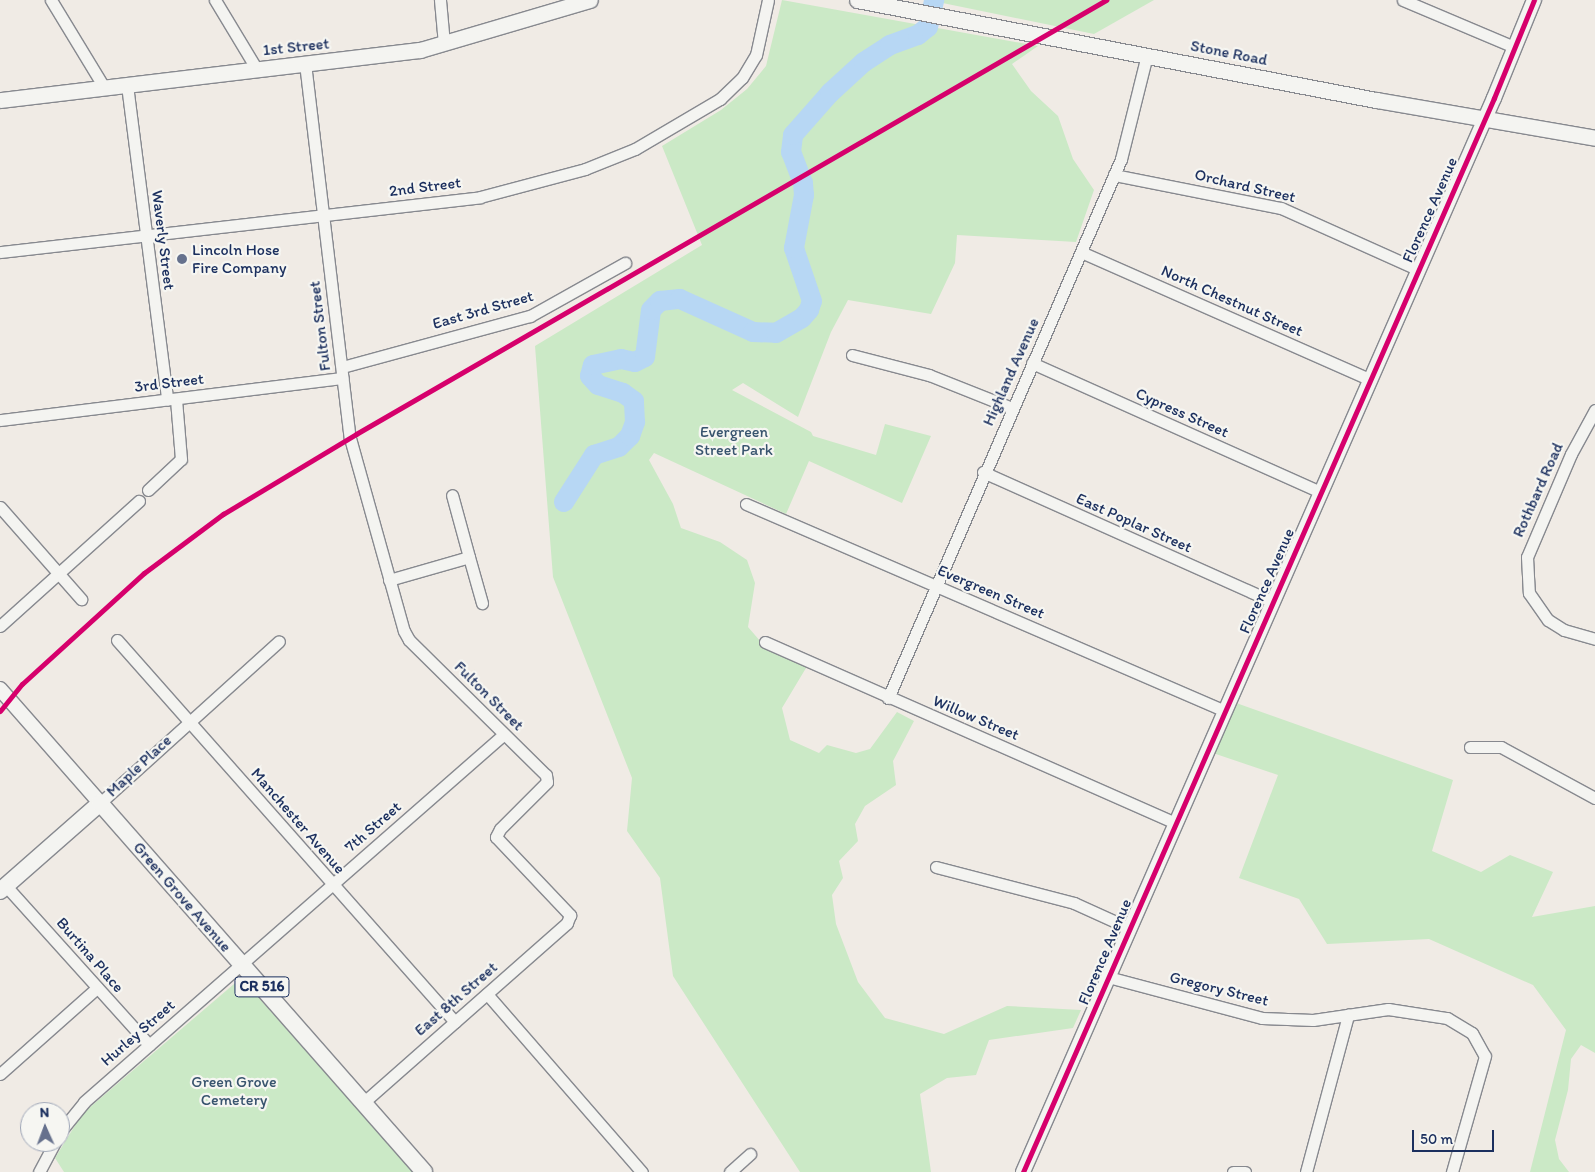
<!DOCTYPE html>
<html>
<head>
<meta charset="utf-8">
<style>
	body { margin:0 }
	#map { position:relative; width:1595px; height:1172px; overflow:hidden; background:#f0ebe5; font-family:Itim,sans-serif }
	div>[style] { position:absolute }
	.green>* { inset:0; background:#cbe9c6 }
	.river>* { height:20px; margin:-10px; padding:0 10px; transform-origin:10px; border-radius:10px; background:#b7d7f4 }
	.roads { filter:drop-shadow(1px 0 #87898f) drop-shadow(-1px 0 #87898f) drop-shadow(0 1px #87898f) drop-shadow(0 -1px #87898f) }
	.minor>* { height:11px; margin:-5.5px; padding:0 5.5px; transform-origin:5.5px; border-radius:5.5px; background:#f4f4f1 }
	.tertiary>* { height:14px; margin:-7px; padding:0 7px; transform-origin:7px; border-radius:7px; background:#f4f4f1 }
	.secondary>* { height:15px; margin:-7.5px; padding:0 7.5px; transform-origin:7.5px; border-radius:7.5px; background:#f4f4f1 }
	.primary>* { height:16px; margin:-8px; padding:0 8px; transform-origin:8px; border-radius:8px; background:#f4f4f1 }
	.cycleway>* { height:5px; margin:-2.5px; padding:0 2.5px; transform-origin:2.5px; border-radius:2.5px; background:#d6006c }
	.dots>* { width:14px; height:14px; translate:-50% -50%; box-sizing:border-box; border:2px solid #f6f6f2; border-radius:50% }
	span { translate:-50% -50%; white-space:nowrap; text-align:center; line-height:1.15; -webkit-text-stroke:4.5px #f6f6f2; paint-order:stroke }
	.shield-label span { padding:1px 4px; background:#f6f6f2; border:1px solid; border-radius:4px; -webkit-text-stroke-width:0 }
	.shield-label { font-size:15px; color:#1b2f5e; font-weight:700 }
	.street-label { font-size:16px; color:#1b2f5e }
	.poi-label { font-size:16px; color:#1b2f5e }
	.left { translate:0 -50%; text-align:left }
	.park-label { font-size:16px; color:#38546e }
	.north { position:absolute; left:20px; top:1102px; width:50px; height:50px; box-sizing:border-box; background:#f6f6f2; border:1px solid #9ea6b7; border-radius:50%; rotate:358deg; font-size:14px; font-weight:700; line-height:20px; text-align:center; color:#1b2f5e }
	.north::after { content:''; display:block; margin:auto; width:18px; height:22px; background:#66718d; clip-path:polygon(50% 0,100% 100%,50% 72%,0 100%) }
	.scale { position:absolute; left:1412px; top:1130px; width:82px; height:22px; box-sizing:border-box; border:2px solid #1b2f5e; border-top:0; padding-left:6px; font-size:15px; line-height:18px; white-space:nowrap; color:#1b2f5e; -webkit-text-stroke:4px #f6f6f2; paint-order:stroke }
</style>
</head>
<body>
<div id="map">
	<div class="green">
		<i style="clip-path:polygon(782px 0,1038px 46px,1012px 64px,1031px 91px,1058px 116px,1073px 159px,1094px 190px,1076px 242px,957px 235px,955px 263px,931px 314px,848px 300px,831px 332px,798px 417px,743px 383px,732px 390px,811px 432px,813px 436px,876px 455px,885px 424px,931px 436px,902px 503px,809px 461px,786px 514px,654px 453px,649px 460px,673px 504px,681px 528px,720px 542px,747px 560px,755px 583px,748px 627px,761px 642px,809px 663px,782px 708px,790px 740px,819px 753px,827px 745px,856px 753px,870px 749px,897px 712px,914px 721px,893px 761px,896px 785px,865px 806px,855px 824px,858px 841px,839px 861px,843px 878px,832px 895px,836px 924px,858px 982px,885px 1018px,944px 1034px,1007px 1006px,1081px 1010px,1073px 1028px,989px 1040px,976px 1075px,947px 1078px,920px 1094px,931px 1172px,800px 1172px,673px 976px,660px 878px,627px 831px,632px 778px,553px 577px,535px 346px,702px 245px,662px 146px,721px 110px,747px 89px,766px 66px)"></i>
		<i style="clip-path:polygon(928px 0,1154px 0,1094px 34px)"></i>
		<i style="clip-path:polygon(1225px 699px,1453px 780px,1432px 851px,1481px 872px,1510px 855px,1553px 872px,1532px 917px,1595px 906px,1595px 1053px,1581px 1045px,1571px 1059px,1568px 1090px,1555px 1140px,1559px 1159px,1569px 1172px,1530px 1172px,1566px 1030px,1533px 985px,1429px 939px,1327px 944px,1299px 899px,1239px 878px,1278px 775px,1204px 750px)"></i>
		<i style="clip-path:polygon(241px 978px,414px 1172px,64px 1172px,55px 1158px,82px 1114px)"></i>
	</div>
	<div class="river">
		<i style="left:564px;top:502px;width:56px;rotate:-57.4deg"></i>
		<i style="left:594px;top:455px;width:26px;rotate:-18deg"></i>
		<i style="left:619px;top:447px;width:16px;rotate:-45deg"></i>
		<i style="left:630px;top:436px;width:15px;rotate:-70deg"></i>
		<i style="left:635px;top:422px;width:21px;rotate:-93deg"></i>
		<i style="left:634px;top:401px;width:14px;rotate:-144deg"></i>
		<i style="left:623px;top:393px;width:26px;rotate:-162deg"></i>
		<i style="left:598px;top:385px;width:12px;rotate:-132deg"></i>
		<i style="left:590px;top:376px;width:11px;rotate:-75deg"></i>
		<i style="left:593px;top:365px;width:29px;rotate:-12deg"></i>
		<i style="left:621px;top:359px;width:14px;rotate:12deg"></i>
		<i style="left:635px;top:362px;width:11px;rotate:-27deg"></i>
		<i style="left:645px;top:357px;width:47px;rotate:-82.7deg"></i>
		<i style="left:651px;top:310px;width:13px;rotate:-45deg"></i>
		<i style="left:660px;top:301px;width:20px;rotate:-6deg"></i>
		<i style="left:680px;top:299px;width:80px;rotate:24.3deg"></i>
		<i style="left:753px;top:332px;width:23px;rotate:2deg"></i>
		<i style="left:776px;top:333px;width:30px;rotate:-30deg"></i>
		<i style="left:802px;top:318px;width:11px;rotate:-49deg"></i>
		<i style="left:809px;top:310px;width:9px;rotate:-72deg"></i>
		<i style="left:812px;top:301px;width:56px;rotate:-108.8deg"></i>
		<i style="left:794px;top:248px;width:54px;rotate:-79.3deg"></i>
		<i style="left:804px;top:195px;width:12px;rotate:-95deg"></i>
		<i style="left:803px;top:183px;width:33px;rotate:-111deg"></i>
		<i style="left:791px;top:152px;width:17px;rotate:-83deg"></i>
		<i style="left:793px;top:135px;width:56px;rotate:-48.6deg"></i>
		<i style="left:830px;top:93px;width:46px;rotate:-42.4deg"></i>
		<i style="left:864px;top:62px;width:31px;rotate:-33deg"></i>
		<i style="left:890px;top:45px;width:30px;rotate:-20deg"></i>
		<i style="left:918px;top:35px;width:13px;rotate:-39deg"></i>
		<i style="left:928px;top:27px;width:28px;rotate:-77deg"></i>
	</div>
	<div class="roads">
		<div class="minor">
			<i style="left:51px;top:0;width:102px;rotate:58.7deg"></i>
			<i style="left:215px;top:0;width:79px;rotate:58.9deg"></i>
			<i style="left:440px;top:0;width:44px;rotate:84.8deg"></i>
			<i style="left:1403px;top:0;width:121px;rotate:22.9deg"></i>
			<i style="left:305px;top:63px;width:378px;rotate:83.2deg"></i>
			<i style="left:350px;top:438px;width:200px;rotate:74.4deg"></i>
			<i style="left:404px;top:631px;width:10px;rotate:61deg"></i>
			<i style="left:409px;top:640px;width:192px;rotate:44.6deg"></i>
			<i style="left:546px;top:775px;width:7px;rotate:82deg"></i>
			<i style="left:547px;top:782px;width:66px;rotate:135deg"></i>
			<i style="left:500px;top:829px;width:9px;rotate:117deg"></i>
			<i style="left:496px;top:837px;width:108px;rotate:46.5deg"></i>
			<i style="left:570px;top:915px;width:9px;rotate:111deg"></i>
			<i style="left:567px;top:923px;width:272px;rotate:138.6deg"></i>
			<i style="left:127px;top:85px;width:317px;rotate:82.7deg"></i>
			<i style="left:1114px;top:175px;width:170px;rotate:11.2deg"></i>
			<i style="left:1281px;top:208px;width:149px;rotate:24.2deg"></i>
			<i style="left:0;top:252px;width:483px;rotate:-6.5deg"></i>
			<i style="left:480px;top:197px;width:109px;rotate:-14.9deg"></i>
			<i style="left:585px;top:169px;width:54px;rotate:-21.8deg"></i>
			<i style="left:635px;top:149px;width:99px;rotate:-30.5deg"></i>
			<i style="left:720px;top:99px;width:30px;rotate:-44deg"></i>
			<i style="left:742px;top:78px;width:27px;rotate:-59deg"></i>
			<i style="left:756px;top:55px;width:56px;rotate:-77.7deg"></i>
			<i style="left:1081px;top:252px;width:315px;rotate:23.8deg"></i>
			<i style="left:852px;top:355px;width:80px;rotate:14.6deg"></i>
			<i style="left:929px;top:375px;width:89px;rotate:21.7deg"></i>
			<i style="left:1032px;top:363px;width:316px;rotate:24.1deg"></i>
			<i style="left:342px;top:367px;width:195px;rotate:-15.2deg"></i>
			<i style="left:530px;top:316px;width:109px;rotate:-29.2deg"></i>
			<i style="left:1595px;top:410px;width:50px;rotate:118.6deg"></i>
			<i style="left:1571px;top:454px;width:112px;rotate:113.1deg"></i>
			<i style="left:1527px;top:557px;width:36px;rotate:87deg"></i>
			<i style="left:1529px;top:593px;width:33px;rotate:55deg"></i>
			<i style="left:1548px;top:620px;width:19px;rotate:32deg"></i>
			<i style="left:1564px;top:630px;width:32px;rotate:16deg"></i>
			<i style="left:0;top:420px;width:345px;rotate:-7deg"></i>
			<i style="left:983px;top:472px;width:316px;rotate:24.1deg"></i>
			<i style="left:148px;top:490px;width:45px;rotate:-43.2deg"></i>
			<i style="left:181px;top:459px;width:60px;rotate:-94.8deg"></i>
			<i style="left:746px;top:504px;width:520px;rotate:23.36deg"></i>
			<i style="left:0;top:507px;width:123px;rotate:48.6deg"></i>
			<i style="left:469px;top:557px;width:48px;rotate:74.2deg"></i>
			<i style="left:389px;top:580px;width:83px;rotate:-16deg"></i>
			<i style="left:469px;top:557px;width:64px;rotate:-105.3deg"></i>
			<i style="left:0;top:626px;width:187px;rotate:-42deg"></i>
			<i style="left:117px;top:640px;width:510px;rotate:48.5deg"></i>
			<i style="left:765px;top:642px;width:448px;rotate:23.8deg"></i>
			<i style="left:888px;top:698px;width:587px;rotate:-66.62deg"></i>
			<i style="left:1121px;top:159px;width:107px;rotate:-76deg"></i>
			<i style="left:1470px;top:747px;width:31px"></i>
			<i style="left:1501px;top:747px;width:107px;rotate:28.5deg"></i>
			<i style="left:100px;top:803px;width:241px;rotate:-42.1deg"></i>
			<i style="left:936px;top:867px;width:143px;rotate:14.6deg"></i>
			<i style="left:1074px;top:903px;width:60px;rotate:24.4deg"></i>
			<i style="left:6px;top:886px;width:214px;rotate:48deg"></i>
			<i style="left:1108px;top:977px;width:159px;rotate:14.9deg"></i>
			<i style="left:1262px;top:1018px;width:51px;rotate:2.2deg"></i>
			<i style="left:1313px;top:1020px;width:76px;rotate:-8.3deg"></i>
			<i style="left:1388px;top:1009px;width:60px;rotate:8.7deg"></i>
			<i style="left:1447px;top:1018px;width:29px;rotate:31deg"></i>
			<i style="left:1472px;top:1033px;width:26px;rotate:61deg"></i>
			<i style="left:1485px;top:1056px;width:121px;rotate:105.9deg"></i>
			<i style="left:487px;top:994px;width:236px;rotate:49deg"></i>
			<i style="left:0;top:1074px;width:130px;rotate:-41.6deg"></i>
			<i style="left:60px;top:1132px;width:38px;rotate:-51deg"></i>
			<i style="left:84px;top:1102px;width:558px;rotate:-41.22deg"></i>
			<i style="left:39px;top:1172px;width:34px;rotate:-62deg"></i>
			<i style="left:730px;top:1172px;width:27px;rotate:-42deg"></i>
			<i style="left:1233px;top:1172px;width:12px"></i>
			<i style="left:1306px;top:1172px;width:163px;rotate:-75deg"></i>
		</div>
		<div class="tertiary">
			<i style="left:0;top:689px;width:152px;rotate:48.7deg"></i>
			<i style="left:1023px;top:1172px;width:1173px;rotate:-66.32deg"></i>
			<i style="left:1494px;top:98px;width:106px;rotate:-67.8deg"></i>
		</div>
		<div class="secondary">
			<i style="left:857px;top:0;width:529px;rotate:10.91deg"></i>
			<i style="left:1376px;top:100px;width:222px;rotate:9.8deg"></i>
			<i style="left:0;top:100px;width:423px;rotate:-6.8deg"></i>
			<i style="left:420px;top:50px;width:177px;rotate:-16.4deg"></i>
		</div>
		<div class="primary">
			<i style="left:0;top:891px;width:133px;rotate:-41.3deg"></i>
			<i style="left:100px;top:803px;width:491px;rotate:48.7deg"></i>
		</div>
	</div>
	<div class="cycleway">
		<i style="left:0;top:711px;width:35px;rotate:-51deg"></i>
		<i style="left:22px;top:684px;width:165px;rotate:-42.3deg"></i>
		<i style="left:144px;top:573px;width:99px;rotate:-36.8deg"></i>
		<i style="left:223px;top:514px;width:155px;rotate:-31deg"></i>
		<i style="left:356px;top:434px;width:867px;rotate:-30.06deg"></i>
		<i style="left:1023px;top:1172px;width:1173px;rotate:-66.32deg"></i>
		<i style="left:1494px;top:98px;width:106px;rotate:-67.8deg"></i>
	</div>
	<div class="dots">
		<i style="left:182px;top:259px;background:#66718d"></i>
	</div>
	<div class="shield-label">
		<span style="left:262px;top:987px">CR 516</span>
	</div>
	<div class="street-label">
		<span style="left:296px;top:47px;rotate:-6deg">1st Street</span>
		<span style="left:1229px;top:53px;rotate:11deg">Stone Road</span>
		<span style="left:1245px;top:186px;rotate:13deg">Orchard Street</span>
		<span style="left:425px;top:187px;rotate:-7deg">2nd Street</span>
		<span style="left:1430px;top:210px;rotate:-66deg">Florence Avenue</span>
		<span style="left:163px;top:240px;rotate:83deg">Waverly Street</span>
		<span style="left:1232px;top:301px;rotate:24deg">North Chestnut Street</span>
		<span style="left:483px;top:310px;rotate:-16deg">East 3rd Street</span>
		<span style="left:320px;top:326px;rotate:-97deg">Fulton Street</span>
		<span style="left:1011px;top:372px;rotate:-66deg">Highland Avenue</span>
		<span style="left:169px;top:383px;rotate:-7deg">3rd Street</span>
		<span style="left:1182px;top:413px;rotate:24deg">Cypress Street</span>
		<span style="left:1538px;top:490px;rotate:-66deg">Rothbard Road</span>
		<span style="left:1134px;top:523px;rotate:24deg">East Poplar Street</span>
		<span style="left:1267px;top:581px;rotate:-66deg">Florence Avenue</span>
		<span style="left:991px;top:592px;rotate:23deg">Evergreen Street</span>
		<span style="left:489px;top:696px;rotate:45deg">Fulton Street</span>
		<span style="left:976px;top:718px;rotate:23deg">Willow Street</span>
		<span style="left:139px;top:766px;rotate:-43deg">Maple Place</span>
		<span style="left:298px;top:821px;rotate:49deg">Manchester Avenue</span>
		<span style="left:373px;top:827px;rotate:-41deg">7th Street</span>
		<span style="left:182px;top:897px;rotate:49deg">Green Grove Avenue</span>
		<span style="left:1105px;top:952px;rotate:-67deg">Florence Avenue</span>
		<span style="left:90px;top:955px;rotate:49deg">Burtina Place</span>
		<span style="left:1219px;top:989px;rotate:14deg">Gregory Street</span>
		<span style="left:456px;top:999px;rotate:-41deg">East 8th Street</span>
		<span style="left:138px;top:1033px;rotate:-41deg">Hurley Street</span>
	</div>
	<div class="poi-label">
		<span class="left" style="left:192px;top:259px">Lincoln Hose<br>Fire Company</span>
	</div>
	<div class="park-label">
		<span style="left:734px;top:441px">Evergreen<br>Street Park</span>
		<span style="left:234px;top:1091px">Green Grove<br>Cemetery</span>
	</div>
	<div class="north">N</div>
	<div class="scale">50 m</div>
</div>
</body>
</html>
